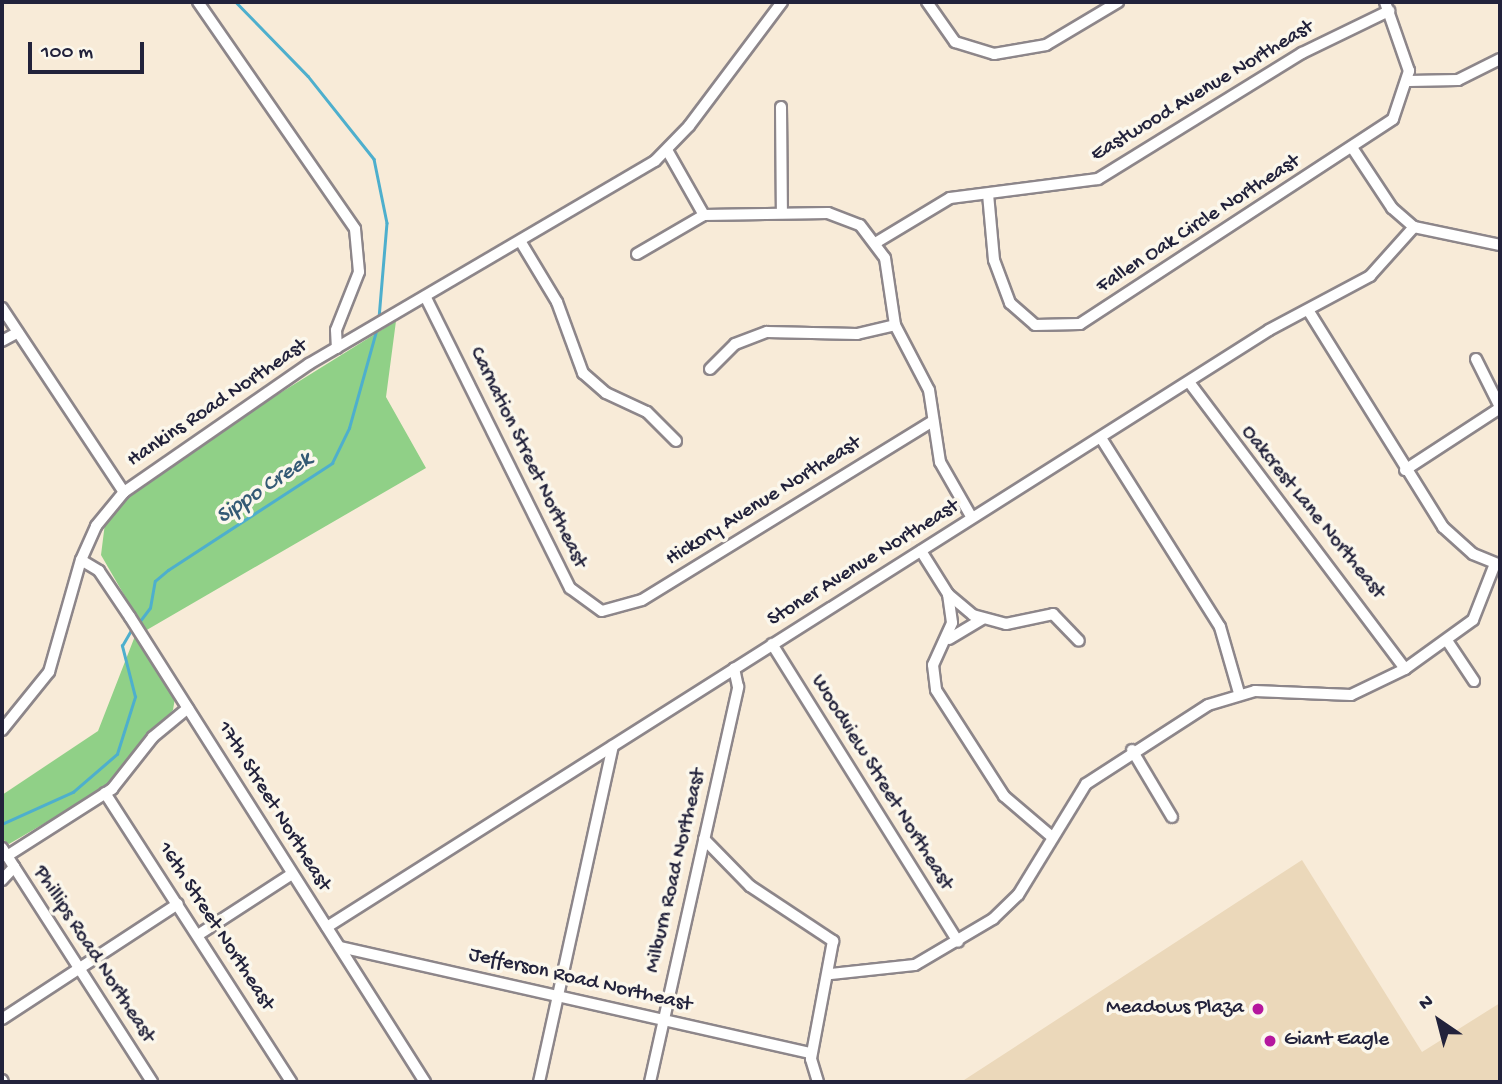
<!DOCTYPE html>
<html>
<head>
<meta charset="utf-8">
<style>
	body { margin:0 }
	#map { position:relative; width:1502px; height:1084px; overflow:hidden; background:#f8ebd8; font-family:"Gochi Hand",sans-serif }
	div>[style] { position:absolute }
	.built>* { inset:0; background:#ebd8ba }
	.green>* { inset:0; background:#90d087 }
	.stream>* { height:2.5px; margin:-1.25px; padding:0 1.25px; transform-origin:1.25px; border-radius:1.25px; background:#4eafcd }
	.roads { filter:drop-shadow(2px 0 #8d868a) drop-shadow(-2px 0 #8d868a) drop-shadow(0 2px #8d868a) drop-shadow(0 -2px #8d868a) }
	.minor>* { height:10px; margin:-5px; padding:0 5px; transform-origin:5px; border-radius:5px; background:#fff }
	.dots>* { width:19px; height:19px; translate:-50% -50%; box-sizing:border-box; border:4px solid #fbf7ec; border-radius:50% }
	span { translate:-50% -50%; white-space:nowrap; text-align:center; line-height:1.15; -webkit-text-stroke:7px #fbf7ec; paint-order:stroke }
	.street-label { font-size:21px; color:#22223b }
	.poi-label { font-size:21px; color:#22223b }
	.right { translate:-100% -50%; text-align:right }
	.left { translate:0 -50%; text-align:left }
	.water-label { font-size:23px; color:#345a75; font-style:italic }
	.frame { position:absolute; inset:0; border:4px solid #22223b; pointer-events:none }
	.north { position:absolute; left:1404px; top:986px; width:70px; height:70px; -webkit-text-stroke:5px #fbf7ec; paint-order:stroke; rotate:325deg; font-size:19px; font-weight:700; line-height:28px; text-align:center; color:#22223b }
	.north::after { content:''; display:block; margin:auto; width:24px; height:32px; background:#22223b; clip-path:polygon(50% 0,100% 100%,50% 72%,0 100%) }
	.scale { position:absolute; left:28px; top:42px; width:116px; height:32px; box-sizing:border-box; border:4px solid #22223b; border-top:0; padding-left:9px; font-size:21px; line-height:24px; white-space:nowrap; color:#22223b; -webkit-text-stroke:5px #fbf7ec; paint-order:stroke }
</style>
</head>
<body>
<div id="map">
	<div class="built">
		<i style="clip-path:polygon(1302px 860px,1422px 1052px,1500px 1003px,1500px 1082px,961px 1082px)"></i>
	</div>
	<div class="green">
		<i style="clip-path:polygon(396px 321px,386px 397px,426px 468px,145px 631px,101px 555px,105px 523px,121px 501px,177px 457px)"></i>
		<i style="clip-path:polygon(135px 636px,175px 698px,173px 710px,105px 788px,9px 844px,2px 839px,2px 795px,98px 731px)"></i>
	</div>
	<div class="stream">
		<i style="left:236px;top:2px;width:103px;rotate:45.8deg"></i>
		<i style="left:308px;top:76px;width:106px;rotate:51.5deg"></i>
		<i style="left:374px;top:159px;width:65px;rotate:78.5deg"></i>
		<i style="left:387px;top:223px;width:95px;rotate:94.8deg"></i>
		<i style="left:137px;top:625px;width:21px;rotate:-53deg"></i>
		<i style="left:150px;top:608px;width:27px;rotate:-80deg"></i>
		<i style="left:155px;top:581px;width:17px;rotate:-40deg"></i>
		<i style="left:168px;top:570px;width:196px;rotate:-33.1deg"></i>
		<i style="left:332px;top:463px;width:39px;rotate:-64deg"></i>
		<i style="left:349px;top:428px;width:104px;rotate:-74.4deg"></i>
		<i style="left:2px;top:824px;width:78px;rotate:-24.3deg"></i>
		<i style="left:73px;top:792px;width:58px;rotate:-40.8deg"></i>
		<i style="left:117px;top:754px;width:60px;rotate:-72.5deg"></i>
		<i style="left:135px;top:697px;width:53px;rotate:-104.3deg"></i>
		<i style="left:122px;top:646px;width:20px;rotate:-60deg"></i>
	</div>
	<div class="roads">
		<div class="minor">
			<i style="left:198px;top:2px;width:276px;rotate:55.3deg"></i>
			<i style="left:355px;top:229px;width:43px;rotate:84.7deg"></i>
			<i style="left:359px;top:272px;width:62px;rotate:111.6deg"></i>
			<i style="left:336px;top:330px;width:18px;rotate:87deg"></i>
			<i style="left:927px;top:2px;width:49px;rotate:55deg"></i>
			<i style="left:955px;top:42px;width:41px;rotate:17.1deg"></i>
			<i style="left:994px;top:54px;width:53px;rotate:-9.8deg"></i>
			<i style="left:1046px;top:45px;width:84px;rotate:-30.8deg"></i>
			<i style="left:1409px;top:81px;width:49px;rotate:-1.2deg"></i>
			<i style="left:1458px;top:80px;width:47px;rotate:-26.6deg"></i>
			<i style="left:781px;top:107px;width:106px;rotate:89.5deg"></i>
			<i style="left:1353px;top:149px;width:71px;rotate:56.5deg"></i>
			<i style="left:1392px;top:208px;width:29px;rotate:41deg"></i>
			<i style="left:1414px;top:227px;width:88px;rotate:11.8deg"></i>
			<i style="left:667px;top:150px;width:75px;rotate:60.4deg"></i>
			<i style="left:988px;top:194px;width:66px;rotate:84.8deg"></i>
			<i style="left:994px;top:260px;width:46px;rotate:69.6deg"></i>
			<i style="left:1010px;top:303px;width:33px;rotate:41deg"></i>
			<i style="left:1035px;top:325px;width:45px;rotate:-1.3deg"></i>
			<i style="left:1080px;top:324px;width:374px;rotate:-33.2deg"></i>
			<i style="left:1393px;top:119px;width:51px;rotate:-71.6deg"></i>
			<i style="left:1409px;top:71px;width:73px;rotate:-109.2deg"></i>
			<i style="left:877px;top:242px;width:85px;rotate:-31.1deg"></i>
			<i style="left:950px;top:198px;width:149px;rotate:-7.3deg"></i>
			<i style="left:1098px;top:179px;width:240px;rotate:-31.7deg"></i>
			<i style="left:1302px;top:53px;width:97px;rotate:-25.8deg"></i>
			<i style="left:522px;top:244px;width:68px;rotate:58.9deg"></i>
			<i style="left:557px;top:302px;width:76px;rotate:69.9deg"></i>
			<i style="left:583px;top:373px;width:30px;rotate:41deg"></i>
			<i style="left:606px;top:393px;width:45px;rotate:24.9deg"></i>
			<i style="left:647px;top:412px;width:41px;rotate:45deg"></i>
			<i style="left:637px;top:254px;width:78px;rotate:-30.2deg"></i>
			<i style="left:704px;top:215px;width:124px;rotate:-0.9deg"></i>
			<i style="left:828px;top:213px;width:34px;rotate:21deg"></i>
			<i style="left:860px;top:225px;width:41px;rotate:52.9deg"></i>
			<i style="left:885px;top:258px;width:68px;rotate:81.5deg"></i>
			<i style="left:895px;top:325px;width:73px;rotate:62.4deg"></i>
			<i style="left:929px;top:390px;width:73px;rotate:81.3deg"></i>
			<i style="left:940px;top:462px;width:64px;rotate:60.3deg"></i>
			<i style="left:426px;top:298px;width:324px;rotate:63.6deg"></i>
			<i style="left:570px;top:588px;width:39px;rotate:36deg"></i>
			<i style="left:602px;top:611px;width:41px;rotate:-15.4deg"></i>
			<i style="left:642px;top:600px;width:342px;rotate:-31.6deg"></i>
			<i style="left:2px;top:308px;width:221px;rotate:56.5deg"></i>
			<i style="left:1308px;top:310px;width:256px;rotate:58.1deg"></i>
			<i style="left:1443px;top:527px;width:40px;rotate:42deg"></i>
			<i style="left:1473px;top:554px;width:29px;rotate:22deg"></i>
			<i style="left:2px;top:341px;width:18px;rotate:-29deg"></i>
			<i style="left:1476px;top:359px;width:54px;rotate:63.4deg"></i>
			<i style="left:710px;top:369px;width:35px;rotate:-45deg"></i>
			<i style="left:735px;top:344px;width:34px;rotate:-21deg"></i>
			<i style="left:767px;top:332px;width:90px;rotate:1.3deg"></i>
			<i style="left:857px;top:334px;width:39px;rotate:-13deg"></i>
			<i style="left:1189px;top:382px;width:359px;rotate:53deg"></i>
			<i style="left:1101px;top:438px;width:223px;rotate:57.8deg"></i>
			<i style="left:1220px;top:627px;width:69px;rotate:73.9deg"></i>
			<i style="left:1405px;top:470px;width:113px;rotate:-33.1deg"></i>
			<i style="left:921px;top:551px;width:51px;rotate:57.9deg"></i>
			<i style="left:948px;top:594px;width:33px;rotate:40deg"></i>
			<i style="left:973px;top:615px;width:34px;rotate:15deg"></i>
			<i style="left:1006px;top:624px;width:48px;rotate:-12deg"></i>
			<i style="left:1053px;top:614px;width:37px;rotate:46deg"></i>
			<i style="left:81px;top:560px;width:21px;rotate:31deg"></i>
			<i style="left:99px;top:571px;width:55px;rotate:56deg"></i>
			<i style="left:130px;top:617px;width:551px;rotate:57.61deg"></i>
			<i style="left:948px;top:594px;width:29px;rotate:82deg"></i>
			<i style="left:952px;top:623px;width:46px;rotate:114.3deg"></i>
			<i style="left:933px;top:665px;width:25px;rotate:83deg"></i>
			<i style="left:936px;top:690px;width:126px;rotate:57.3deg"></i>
			<i style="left:1004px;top:796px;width:63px;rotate:40.5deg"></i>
			<i style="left:949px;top:639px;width:39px;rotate:-31deg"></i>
			<i style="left:1448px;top:642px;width:47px;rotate:56.3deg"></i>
			<i style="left:772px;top:644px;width:351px;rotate:58deg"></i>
			<i style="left:2px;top:730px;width:75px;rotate:-51deg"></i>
			<i style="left:49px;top:672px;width:116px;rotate:-74.1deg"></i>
			<i style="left:81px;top:560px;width:37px;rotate:-66deg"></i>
			<i style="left:96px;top:526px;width:44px;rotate:-50.5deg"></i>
			<i style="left:124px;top:492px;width:225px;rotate:-34.7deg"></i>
			<i style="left:309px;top:364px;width:401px;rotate:-30.4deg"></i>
			<i style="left:655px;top:161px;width:49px;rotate:-45.8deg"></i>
			<i style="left:689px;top:126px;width:155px;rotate:-53.1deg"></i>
			<i style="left:1132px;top:750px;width:78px;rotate:59.2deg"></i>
			<i style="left:105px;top:793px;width:344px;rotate:57.2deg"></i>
			<i style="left:704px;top:839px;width:66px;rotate:45.6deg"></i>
			<i style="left:750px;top:886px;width:100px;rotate:33.5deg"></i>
			<i style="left:833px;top:941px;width:120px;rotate:100.6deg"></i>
			<i style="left:811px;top:1059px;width:24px;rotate:73deg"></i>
			<i style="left:2px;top:848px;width:278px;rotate:57.3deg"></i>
			<i style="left:7px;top:856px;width:125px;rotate:-32.5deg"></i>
			<i style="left:112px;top:789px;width:66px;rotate:-51.7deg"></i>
			<i style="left:153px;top:737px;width:45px;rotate:-39.6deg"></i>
			<i style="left:2px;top:880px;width:18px;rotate:-47deg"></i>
			<i style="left:327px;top:927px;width:1115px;rotate:-32.36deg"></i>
			<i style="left:1269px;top:330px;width:115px;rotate:-28.1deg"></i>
			<i style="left:1370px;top:276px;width:66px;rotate:-48.1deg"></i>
			<i style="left:198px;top:935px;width:112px;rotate:-33deg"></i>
			<i style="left:340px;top:947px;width:483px;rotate:12.7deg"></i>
			<i style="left:831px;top:974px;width:84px;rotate:-6.1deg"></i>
			<i style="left:915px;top:965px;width:91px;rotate:-30.5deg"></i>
			<i style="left:993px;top:919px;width:35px;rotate:-44deg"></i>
			<i style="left:1018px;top:895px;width:130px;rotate:-58.5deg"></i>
			<i style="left:1086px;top:784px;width:145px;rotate:-32.9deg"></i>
			<i style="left:1208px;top:705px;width:49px;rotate:-16.6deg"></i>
			<i style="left:1255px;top:691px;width:96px;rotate:2.4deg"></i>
			<i style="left:1351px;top:695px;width:60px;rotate:-25.7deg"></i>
			<i style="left:1405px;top:669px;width:84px;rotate:-35.8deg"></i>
			<i style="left:1473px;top:620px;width:60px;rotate:-68.6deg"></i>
			<i style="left:2px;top:1019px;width:210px;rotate:-33.2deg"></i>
			<i style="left:2px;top:1080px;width:2px;rotate:63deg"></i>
			<i style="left:539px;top:1082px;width:344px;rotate:-77.6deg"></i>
			<i style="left:650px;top:1082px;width:405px;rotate:-77.4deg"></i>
			<i style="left:738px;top:687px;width:19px;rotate:-102deg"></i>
		</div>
	</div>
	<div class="dots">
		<i style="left:1258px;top:1009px;background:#b5179e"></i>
		<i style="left:1270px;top:1041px;background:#b5179e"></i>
	</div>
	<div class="street-label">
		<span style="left:1203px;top:92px;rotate:-31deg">Eastwood Avenue Northeast</span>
		<span style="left:1199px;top:225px;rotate:-33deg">Fallen Oak Circle Northeast</span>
		<span style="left:218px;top:404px;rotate:-34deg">Hankins Road Northeast</span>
		<span style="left:527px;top:458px;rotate:64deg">Carnation Street Northeast</span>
		<span style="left:764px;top:502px;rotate:-32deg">Hickory Avenue Northeast</span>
		<span style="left:1312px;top:513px;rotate:51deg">Oakcrest Lane Northeast</span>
		<span style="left:864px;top:564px;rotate:-32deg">Stoner Avenue Northeast</span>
		<span style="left:881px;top:783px;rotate:58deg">Woodview Street Northeast</span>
		<span style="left:273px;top:807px;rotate:58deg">17th Street Northeast</span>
		<span style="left:677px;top:871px;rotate:-77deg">Milburn Road Northeast</span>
		<span style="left:215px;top:927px;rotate:57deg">16th Street Northeast</span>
		<span style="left:93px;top:955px;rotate:57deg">Phillips Road Northeast</span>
		<span style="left:580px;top:981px;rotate:13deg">Jefferson Road Northeast</span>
	</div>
	<div class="poi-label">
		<span class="right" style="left:1244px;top:1009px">Meadows Plaza</span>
		<span class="left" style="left:1284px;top:1041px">Giant Eagle</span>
	</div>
	<div class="water-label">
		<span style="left:265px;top:489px;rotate:-34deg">Sippo Creek</span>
	</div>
	<div class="frame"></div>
	<div class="north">N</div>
	<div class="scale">100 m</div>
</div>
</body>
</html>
